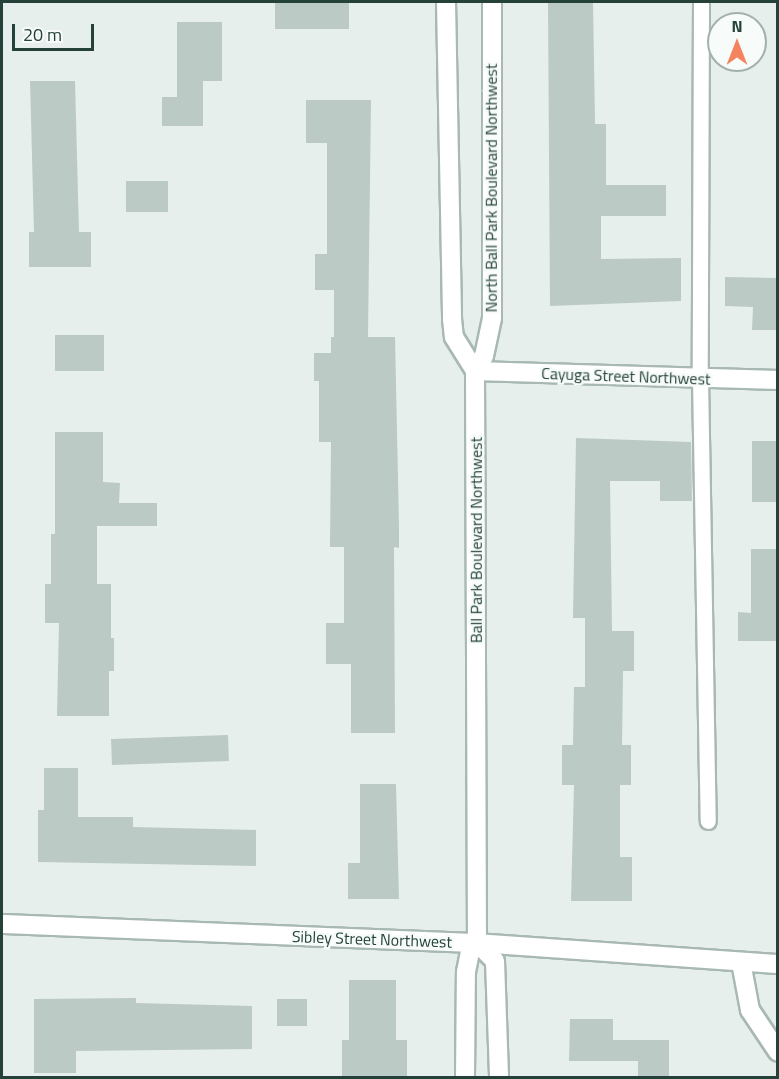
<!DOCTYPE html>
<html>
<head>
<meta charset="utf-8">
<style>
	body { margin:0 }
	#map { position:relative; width:779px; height:1079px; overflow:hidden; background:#e6efeb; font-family:"Titillium Web",sans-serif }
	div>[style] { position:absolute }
	.building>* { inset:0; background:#bbcac4; transform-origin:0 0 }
	.roads { filter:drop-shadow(2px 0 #a8b8b2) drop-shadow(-2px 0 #a8b8b2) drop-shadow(0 2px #a8b8b2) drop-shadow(0 -2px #a8b8b2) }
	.lane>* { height:15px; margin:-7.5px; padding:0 7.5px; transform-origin:7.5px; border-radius:7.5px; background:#fff }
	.street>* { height:18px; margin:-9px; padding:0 9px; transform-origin:9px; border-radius:9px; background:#fff }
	span { translate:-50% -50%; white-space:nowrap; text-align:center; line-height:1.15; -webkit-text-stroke:5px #f7fbf9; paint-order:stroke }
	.street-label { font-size:16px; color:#24423a }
	.frame { position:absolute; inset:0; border:3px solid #24423a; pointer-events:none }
	.north { position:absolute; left:707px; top:12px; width:60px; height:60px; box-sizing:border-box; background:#f7fbf9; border:2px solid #a3b1ad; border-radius:50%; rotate:0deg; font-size:16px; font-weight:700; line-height:24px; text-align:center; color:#24423a }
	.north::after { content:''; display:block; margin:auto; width:21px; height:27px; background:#f4845f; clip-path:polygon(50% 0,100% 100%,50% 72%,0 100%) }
	.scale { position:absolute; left:12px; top:24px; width:82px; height:27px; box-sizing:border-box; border:3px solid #24423a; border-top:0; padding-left:8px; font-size:18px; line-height:21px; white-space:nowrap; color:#24423a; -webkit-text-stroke:4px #f7fbf9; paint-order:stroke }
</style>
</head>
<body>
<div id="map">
	<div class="building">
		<i style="left:275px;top:2px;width:74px;height:27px"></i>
		<i style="clip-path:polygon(548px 2px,593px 2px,595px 124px,606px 124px,606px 185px,666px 185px,666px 216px,601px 216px,601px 259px,681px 258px,681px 301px,550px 306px)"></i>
		<i style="clip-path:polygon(177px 22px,222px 22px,222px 81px,203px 81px,203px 126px,162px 126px,162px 97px,177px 97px)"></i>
		<i style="clip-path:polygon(30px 81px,75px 81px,79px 232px,91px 232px,91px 267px,29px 267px,29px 232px,34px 232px)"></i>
		<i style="clip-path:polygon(306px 100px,371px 100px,368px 337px,395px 337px,399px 526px,399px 548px,394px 547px,395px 733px,351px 733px,351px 664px,326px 664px,326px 623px,344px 623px,344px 547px,330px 547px,331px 442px,319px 442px,319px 381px,314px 381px,314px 353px,331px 353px,331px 337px,334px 337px,334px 290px,315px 290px,315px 254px,327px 254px,327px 143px,306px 143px)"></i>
		<i style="left:126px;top:181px;width:42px;height:31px"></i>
		<i style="clip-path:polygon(725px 277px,777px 278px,777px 330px,752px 330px,753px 307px,725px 306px)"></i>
		<i style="left:55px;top:335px;width:49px;height:36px"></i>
		<i style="clip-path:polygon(55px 432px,103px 432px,103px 482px,120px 483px,119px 503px,157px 503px,157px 526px,97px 526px,97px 584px,111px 584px,111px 638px,114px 638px,114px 671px,109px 671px,109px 716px,57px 716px,59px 623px,45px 623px,45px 584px,51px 584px,51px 534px,55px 534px)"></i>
		<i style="clip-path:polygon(576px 438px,691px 442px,692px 501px,660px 501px,660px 481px,610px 481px,612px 631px,634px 631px,634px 671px,623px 671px,622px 745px,631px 745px,631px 785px,620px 785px,620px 857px,632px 857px,632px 901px,571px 901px,574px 785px,562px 785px,562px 745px,573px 745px,574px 687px,585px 687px,585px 618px,573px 618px)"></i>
		<i style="left:752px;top:441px;width:25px;height:61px"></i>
		<i style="clip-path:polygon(751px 549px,777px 549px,777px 641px,738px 641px,738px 612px,751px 613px)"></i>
		<i style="left:228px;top:735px;width:26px;height:117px;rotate:88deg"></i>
		<i style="clip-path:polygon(44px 768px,78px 768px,78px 817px,133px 817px,133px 827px,256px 830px,256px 866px,38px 862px,38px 810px,44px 810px)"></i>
		<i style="clip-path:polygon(360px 784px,396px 784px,399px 899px,348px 899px,348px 863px,360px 863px)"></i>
		<i style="clip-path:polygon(349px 980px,396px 980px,396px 1040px,407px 1040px,407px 1077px,342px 1077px,342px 1040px,349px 1040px)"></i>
		<i style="clip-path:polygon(136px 998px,136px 1003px,252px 1006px,252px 1049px,76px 1051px,76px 1073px,34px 1073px,34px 999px)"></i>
		<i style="left:277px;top:999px;width:30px;height:27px"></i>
		<i style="clip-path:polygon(570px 1019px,613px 1019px,613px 1040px,669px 1040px,669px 1077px,638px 1077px,638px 1061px,569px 1061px)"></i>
	</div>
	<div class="roads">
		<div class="lane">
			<i style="left:701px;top:2px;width:376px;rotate:90.2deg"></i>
			<i style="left:700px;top:378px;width:443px;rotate:89deg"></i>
		</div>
		<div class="street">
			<i style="left:446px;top:2px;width:317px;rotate:88.9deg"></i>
			<i style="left:452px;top:319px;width:18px;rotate:84deg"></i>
			<i style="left:454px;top:337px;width:40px;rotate:58deg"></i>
			<i style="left:475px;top:371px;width:572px;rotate:89.8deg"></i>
			<i style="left:477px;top:943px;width:25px;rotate:45deg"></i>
			<i style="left:495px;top:961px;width:117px;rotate:88deg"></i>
			<i style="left:475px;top:371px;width:17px;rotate:-59deg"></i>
			<i style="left:484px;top:356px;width:39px;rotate:-78deg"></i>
			<i style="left:492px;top:318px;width:316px;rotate:-90deg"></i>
			<i style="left:475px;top:371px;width:303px;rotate:1.7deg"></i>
			<i style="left:2px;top:924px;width:475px;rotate:2.3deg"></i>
			<i style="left:477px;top:943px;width:302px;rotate:4deg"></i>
			<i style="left:741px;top:962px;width:49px;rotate:79.4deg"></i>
			<i style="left:750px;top:1010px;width:50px;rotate:56.3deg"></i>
			<i style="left:465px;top:1078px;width:106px;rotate:-89.5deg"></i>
			<i style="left:466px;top:972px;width:21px;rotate:-79deg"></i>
			<i style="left:470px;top:951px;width:11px;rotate:-49deg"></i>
		</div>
	</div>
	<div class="street-label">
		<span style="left:491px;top:188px;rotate:-90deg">North Ball Park Boulevard Northwest</span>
		<span style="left:626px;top:376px;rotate:2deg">Cayuga Street Northwest</span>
		<span style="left:476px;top:540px;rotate:-90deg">Ball Park Boulevard Northwest</span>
		<span style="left:372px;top:939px;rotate:2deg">Sibley Street Northwest</span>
	</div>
	<div class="frame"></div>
	<div class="north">N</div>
	<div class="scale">20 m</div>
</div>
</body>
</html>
